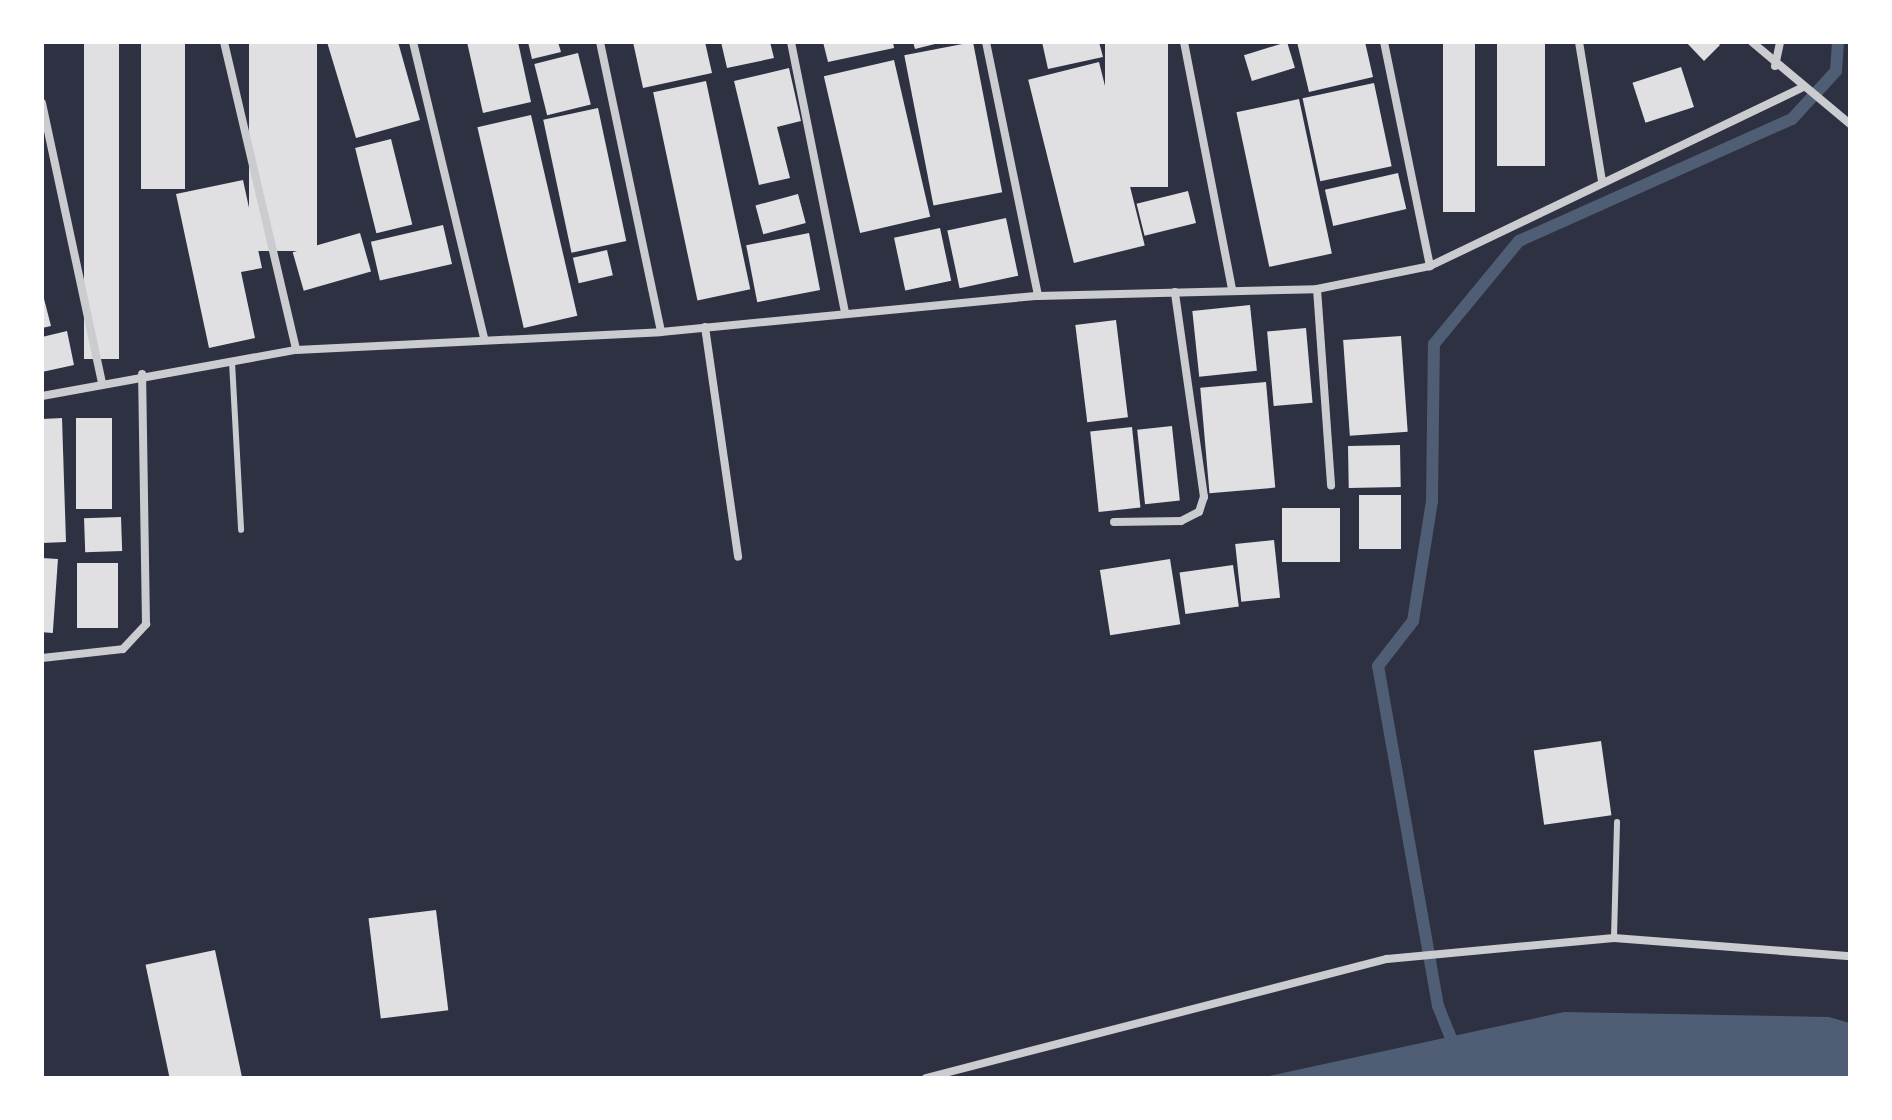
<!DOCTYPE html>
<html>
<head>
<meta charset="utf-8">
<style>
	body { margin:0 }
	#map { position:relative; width:1892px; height:1120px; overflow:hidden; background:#2d3142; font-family:Montserrat,sans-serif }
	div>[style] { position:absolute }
	.water>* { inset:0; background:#4f5d75 }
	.stream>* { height:12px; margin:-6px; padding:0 6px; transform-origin:6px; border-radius:6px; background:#4f5d75 }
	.building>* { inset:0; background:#e0e0e3; transform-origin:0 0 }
	.service>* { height:6px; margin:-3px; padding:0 3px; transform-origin:3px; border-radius:3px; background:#caccd0 }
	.minor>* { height:8px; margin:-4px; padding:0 4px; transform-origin:4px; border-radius:4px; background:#caccd0 }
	span { translate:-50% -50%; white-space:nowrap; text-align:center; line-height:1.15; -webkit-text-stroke:6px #fff; paint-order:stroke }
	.frame { position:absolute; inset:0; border:44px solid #fff; pointer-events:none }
</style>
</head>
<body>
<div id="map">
	<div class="water">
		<i style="clip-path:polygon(1564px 1012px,1829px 1017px,1850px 1023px,1850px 1078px,1260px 1078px)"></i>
	</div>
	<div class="stream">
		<i style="left:1467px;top:1078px;width:78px;rotate:-111.9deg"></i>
		<i style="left:1438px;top:1006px;width:345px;rotate:-100deg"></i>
		<i style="left:1378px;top:666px;width:57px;rotate:-52.1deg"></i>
		<i style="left:1413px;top:621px;width:121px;rotate:-81deg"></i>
		<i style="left:1432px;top:501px;width:157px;rotate:-89.3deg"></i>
		<i style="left:1434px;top:344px;width:134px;rotate:-50.5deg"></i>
		<i style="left:1519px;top:241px;width:299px;rotate:-24.1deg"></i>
		<i style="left:1792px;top:119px;width:65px;rotate:-47.5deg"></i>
		<i style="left:1836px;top:71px;width:29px;rotate:-86deg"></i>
	</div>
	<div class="building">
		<i style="left:84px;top:42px;width:35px;height:317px"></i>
		<i style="left:141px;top:42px;width:44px;height:147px"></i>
		<i style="left:249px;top:42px;width:68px;height:209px"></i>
		<i style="clip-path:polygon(327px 42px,398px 42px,420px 120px,356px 138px)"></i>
		<i style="clip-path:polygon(467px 42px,518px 42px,531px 102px,483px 113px)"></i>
		<i style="clip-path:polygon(528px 42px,558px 42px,561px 52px,532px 59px)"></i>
		<i style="clip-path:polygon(633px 42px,705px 42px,712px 73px,643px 88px)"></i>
		<i style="clip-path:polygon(721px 42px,770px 42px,774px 58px,727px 68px)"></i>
		<i style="clip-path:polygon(823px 42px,893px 42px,894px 48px,828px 62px)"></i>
		<i style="clip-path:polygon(913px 42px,938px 42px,939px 43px,915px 49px)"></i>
		<i style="left:973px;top:42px;width:153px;height:70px;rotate:79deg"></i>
		<i style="clip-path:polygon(1042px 42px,1099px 42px,1103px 57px,1048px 69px)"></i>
		<i style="left:1105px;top:42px;width:63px;height:145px"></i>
		<i style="left:1287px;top:42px;width:27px;height:45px;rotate:73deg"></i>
		<i style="clip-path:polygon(1297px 42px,1365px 42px,1373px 77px,1309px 92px)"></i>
		<i style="left:1443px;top:42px;width:32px;height:170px"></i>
		<i style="left:1497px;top:42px;width:48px;height:124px"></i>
		<i style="clip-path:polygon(1686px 42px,1717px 42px,1720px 45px,1704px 61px)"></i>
		<i style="left:578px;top:53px;width:53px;height:45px;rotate:76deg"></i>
		<i style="left:894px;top:60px;width:161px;height:72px;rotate:77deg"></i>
		<i style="left:1099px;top:62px;width:189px;height:73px;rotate:76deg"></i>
		<i style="left:1681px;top:67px;width:42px;height:51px;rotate:72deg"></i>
		<i style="clip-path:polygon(789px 68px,801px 121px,777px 127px,790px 178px,759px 185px,734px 81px)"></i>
		<i style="left:706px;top:81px;width:213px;height:54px;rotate:78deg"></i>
		<i style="left:1374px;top:83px;width:85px;height:73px;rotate:78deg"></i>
		<i style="left:1299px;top:99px;width:158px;height:64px;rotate:78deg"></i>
		<i style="left:598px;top:108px;width:136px;height:56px;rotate:78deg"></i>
		<i style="left:531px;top:115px;width:206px;height:55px;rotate:77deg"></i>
		<i style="left:391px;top:139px;width:88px;height:37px;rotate:76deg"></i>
		<i style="left:1398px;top:173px;width:37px;height:75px;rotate:77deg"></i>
		<i style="clip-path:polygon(243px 180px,262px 268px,241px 272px,255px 338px,209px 348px,176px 194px)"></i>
		<i style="left:1188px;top:191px;width:33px;height:53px;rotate:76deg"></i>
		<i style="left:798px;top:194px;width:30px;height:44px;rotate:75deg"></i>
		<i style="left:1006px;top:218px;width:59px;height:60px;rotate:78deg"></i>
		<i style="left:443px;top:225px;width:40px;height:74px;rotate:77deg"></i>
		<i style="left:940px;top:228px;width:54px;height:47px;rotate:78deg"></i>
		<i style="left:360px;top:233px;width:40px;height:70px;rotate:74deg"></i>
		<i style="left:809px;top:233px;width:58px;height:64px;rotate:79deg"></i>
		<i style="left:607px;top:250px;width:26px;height:35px;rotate:77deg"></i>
		<i style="clip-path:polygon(42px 291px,51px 326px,42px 328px)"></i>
		<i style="left:1250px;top:305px;width:66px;height:58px;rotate:84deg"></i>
		<i style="left:1116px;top:320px;width:98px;height:41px;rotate:83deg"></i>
		<i style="left:1306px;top:328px;width:75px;height:39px;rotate:85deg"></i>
		<i style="clip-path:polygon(67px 331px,74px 365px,42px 372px,42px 337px)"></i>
		<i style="left:1401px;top:336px;width:96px;height:58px;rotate:86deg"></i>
		<i style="left:1266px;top:382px;width:106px;height:66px;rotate:85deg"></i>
		<i style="clip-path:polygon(62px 418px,66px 542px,42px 543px,42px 419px)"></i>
		<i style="left:76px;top:418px;width:36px;height:91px"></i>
		<i style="left:1172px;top:426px;width:75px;height:35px;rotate:84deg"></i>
		<i style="left:1132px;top:427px;width:81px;height:42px;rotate:84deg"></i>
		<i style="left:1400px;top:445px;width:42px;height:52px;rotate:89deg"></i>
		<i style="left:1359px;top:495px;width:42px;height:54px"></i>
		<i style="left:1282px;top:508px;width:58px;height:54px"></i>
		<i style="left:121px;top:517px;width:34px;height:37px;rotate:88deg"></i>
		<i style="left:1274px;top:540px;width:58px;height:39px;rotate:84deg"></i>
		<i style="left:42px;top:558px;width:16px;height:74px;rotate:4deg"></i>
		<i style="left:1170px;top:559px;width:66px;height:71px;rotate:81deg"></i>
		<i style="left:77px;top:563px;width:41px;height:65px"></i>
		<i style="left:1233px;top:565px;width:42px;height:54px;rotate:82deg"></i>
		<i style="left:1601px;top:741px;width:75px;height:68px;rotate:82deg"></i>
		<i style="left:436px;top:910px;width:101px;height:68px;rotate:83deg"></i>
		<i style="left:215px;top:950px;width:131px;height:71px;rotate:78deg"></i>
	</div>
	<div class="service">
		<i style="left:232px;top:362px;width:168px;rotate:86.9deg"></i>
		<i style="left:1614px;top:938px;width:116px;rotate:-88.5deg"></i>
	</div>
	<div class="minor">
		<i style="left:224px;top:42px;width:316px;rotate:76.8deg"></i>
		<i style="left:413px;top:42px;width:304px;rotate:76.5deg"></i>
		<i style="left:600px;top:42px;width:296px;rotate:78.1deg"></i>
		<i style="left:791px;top:42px;width:275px;rotate:78.7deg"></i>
		<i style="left:986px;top:42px;width:259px;rotate:78.4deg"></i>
		<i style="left:1184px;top:42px;width:252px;rotate:79deg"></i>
		<i style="left:1384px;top:42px;width:229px;rotate:78.4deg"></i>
		<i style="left:1579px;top:42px;width:141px;rotate:80.6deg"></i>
		<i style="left:1752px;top:42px;width:128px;rotate:39.9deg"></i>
		<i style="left:1775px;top:66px;width:25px;rotate:-78deg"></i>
		<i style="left:42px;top:103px;width:285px;rotate:77.9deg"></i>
		<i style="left:1317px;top:289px;width:197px;rotate:85.9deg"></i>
		<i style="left:705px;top:327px;width:232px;rotate:81.8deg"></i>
		<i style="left:42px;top:396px;width:258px;rotate:-10.3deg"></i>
		<i style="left:296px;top:350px;width:365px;rotate:-2.8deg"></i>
		<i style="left:661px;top:332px;width:379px;rotate:-5.5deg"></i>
		<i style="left:1038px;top:296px;width:279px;rotate:-1.4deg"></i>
		<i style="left:1317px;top:289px;width:115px;rotate:-11.5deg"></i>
		<i style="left:1430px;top:266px;width:412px;rotate:-25.6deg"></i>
		<i style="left:1114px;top:522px;width:67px;rotate:-0.9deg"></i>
		<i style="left:1181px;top:521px;width:20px;rotate:-27deg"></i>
		<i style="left:1199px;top:512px;width:16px;rotate:-72deg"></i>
		<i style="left:1204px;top:497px;width:207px;rotate:-98.1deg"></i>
		<i style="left:42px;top:658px;width:81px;rotate:-6.3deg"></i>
		<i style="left:123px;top:649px;width:34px;rotate:-47deg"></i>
		<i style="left:146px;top:624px;width:250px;rotate:-90.9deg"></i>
		<i style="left:926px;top:1078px;width:476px;rotate:-14.5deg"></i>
		<i style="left:1387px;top:959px;width:228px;rotate:-5.3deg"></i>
		<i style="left:1614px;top:938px;width:237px;rotate:4.4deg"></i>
	</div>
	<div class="frame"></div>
</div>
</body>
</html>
